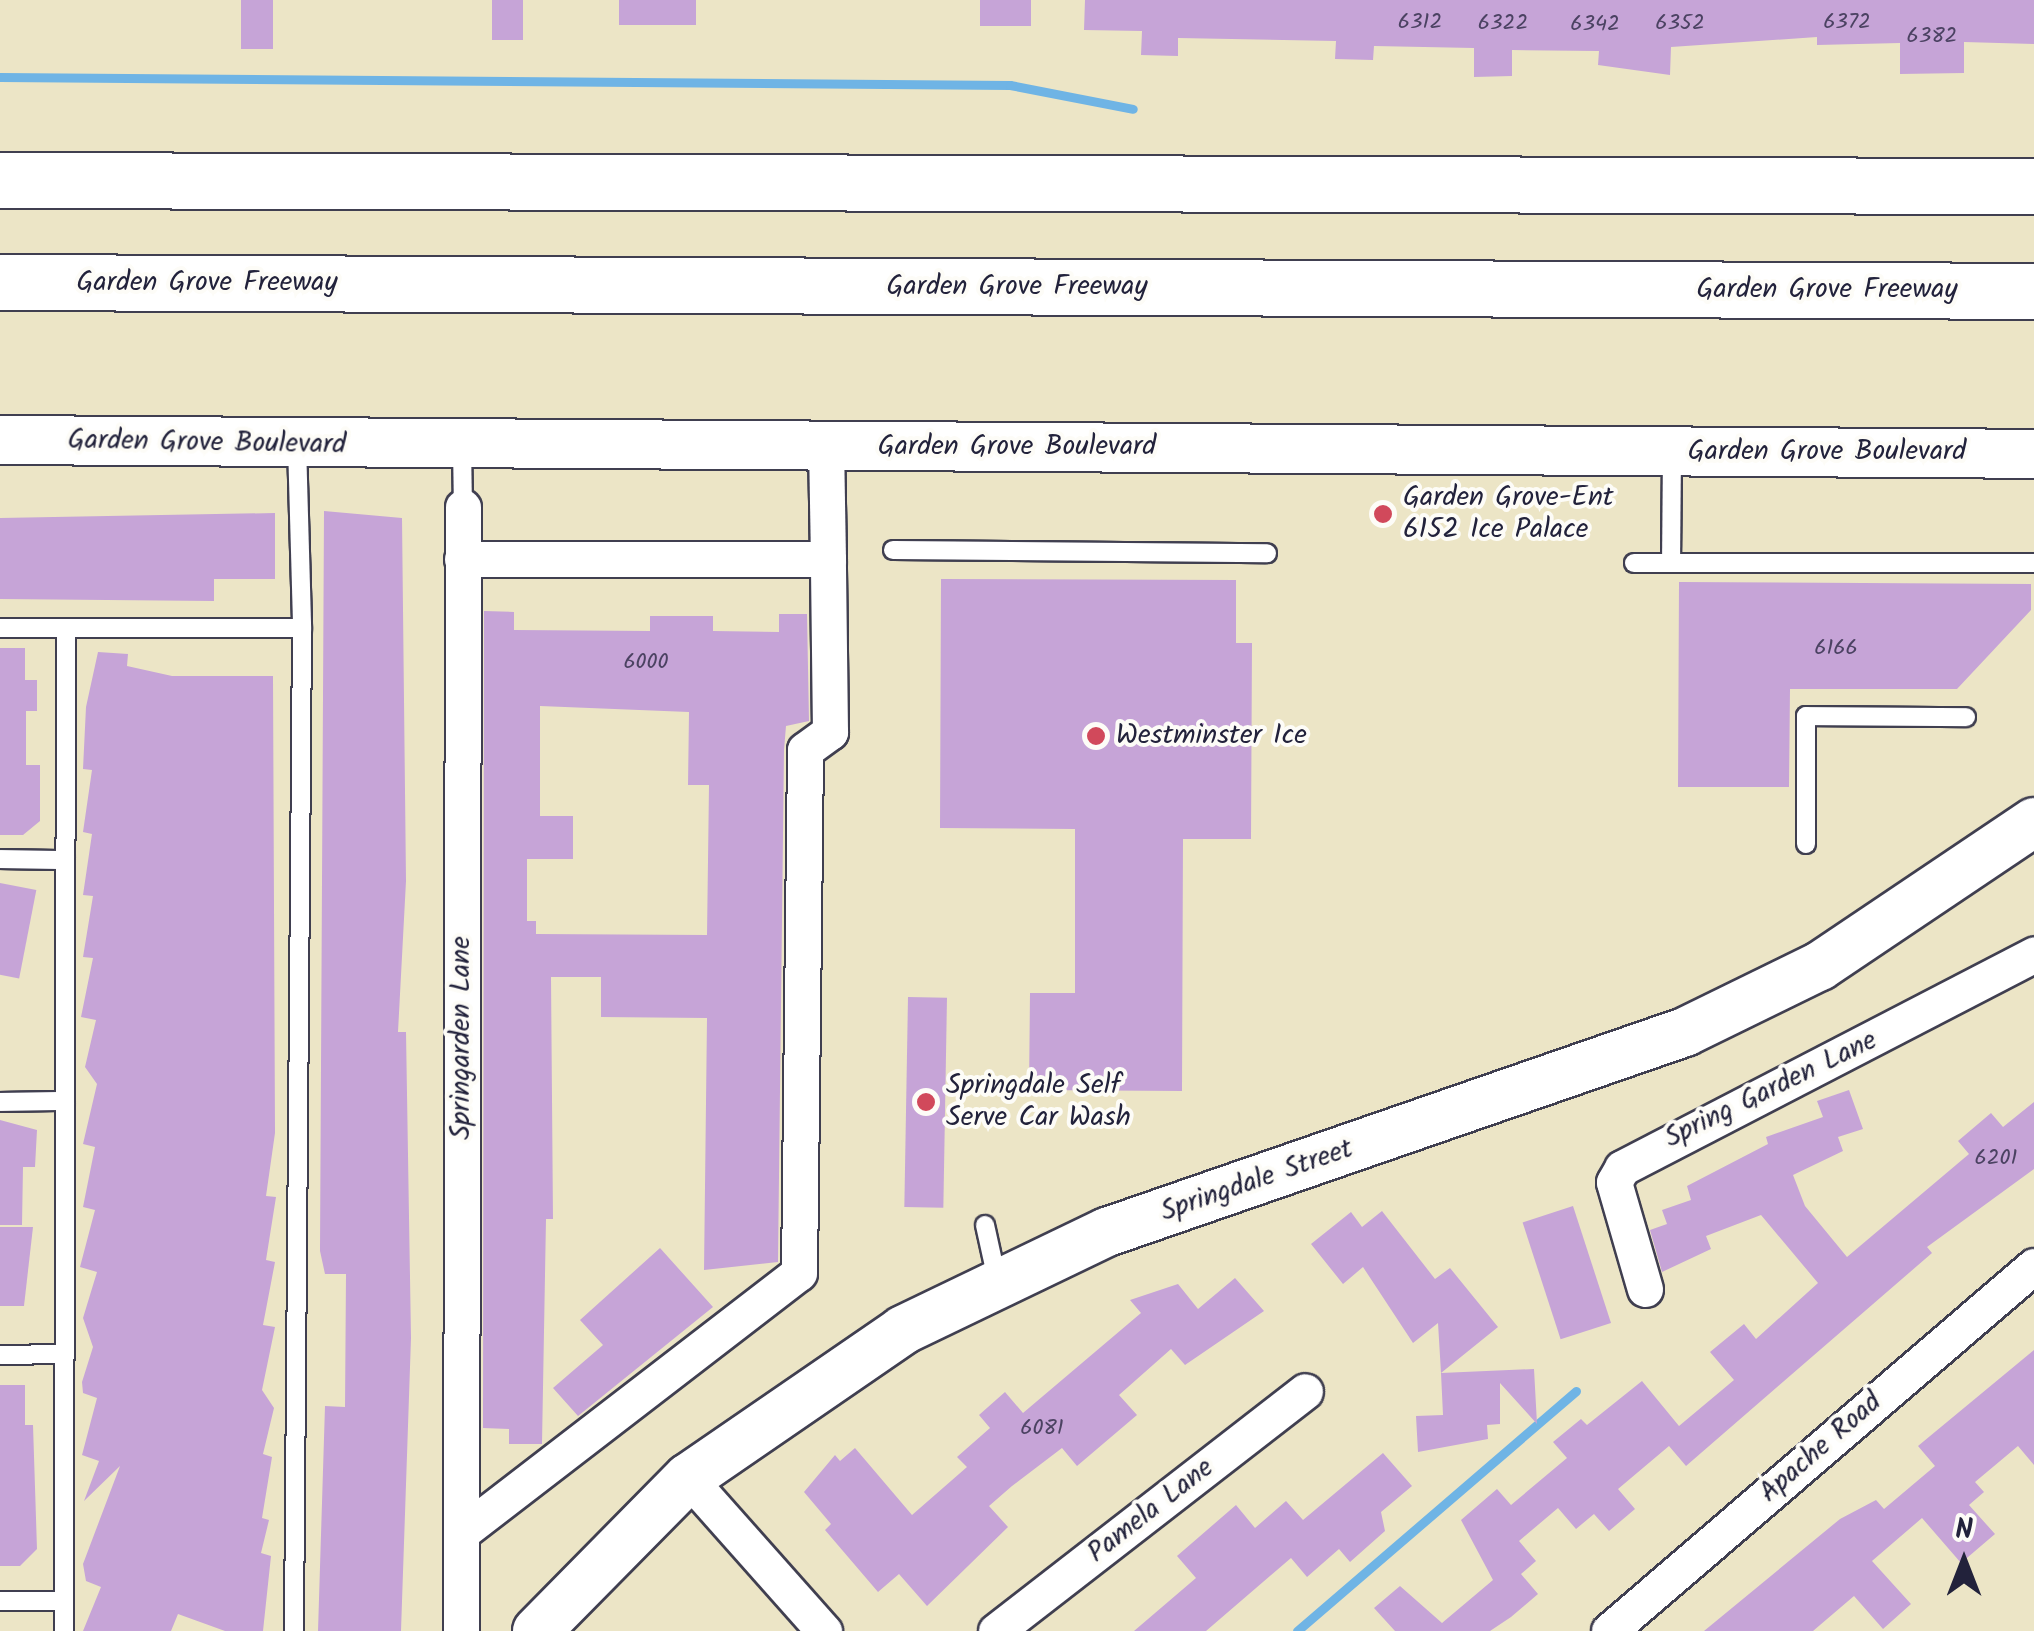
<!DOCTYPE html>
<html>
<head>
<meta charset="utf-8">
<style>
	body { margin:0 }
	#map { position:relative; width:2034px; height:1631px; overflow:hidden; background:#ece5c6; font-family:Kalam,sans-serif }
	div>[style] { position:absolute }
	.stream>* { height:9px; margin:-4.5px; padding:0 4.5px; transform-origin:4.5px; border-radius:4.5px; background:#6fb4e5 }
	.building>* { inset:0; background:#c6a4d7; transform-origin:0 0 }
	.roads { filter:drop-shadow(2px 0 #403f50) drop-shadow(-2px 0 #403f50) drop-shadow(0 2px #403f50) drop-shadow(0 -2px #403f50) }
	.lane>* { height:18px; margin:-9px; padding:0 9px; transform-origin:9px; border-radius:9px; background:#fff }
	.street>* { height:35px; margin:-17.5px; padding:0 17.5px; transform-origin:17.5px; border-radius:17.5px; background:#fff }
	.secondary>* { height:48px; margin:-24px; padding:0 24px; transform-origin:24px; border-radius:24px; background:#fff }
	.highway>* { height:55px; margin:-27.5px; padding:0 27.5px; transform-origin:27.5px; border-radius:27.5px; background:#fff }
	.dots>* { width:28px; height:28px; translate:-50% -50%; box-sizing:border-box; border:5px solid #fdfcf7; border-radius:50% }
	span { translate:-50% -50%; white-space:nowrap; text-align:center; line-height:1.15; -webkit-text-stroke:8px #fdfcf7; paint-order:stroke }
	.number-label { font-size:22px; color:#4b4262 }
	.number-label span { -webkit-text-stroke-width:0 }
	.street-label { font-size:28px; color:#22223b }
	.poi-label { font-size:28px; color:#22223b }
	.left { translate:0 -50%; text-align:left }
	.north { position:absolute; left:1914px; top:1511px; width:100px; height:100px; -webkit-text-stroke:8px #fdfcf7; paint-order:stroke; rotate:0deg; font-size:28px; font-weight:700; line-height:40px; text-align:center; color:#22223b }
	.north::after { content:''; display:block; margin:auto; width:35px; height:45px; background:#22223b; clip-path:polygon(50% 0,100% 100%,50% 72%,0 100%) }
</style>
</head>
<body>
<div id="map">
	<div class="stream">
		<i style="left:0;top:77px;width:1010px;rotate:0.45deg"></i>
		<i style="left:1010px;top:85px;width:125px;rotate:11deg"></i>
		<i style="left:1297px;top:1631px;width:368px;rotate:-40.7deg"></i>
	</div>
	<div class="building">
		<i style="left:241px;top:0;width:32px;height:49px"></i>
		<i style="left:492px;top:0;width:31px;height:40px"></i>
		<i style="left:619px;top:0;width:77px;height:25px"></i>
		<i style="left:980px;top:0;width:51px;height:26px"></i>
		<i style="clip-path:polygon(1085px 0,2034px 0,2034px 44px,1964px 42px,1964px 73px,1900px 74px,1900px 43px,1817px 45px,1817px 37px,1671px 47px,1670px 75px,1598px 65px,1599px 51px,1512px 50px,1512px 76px,1474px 77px,1474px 48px,1374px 46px,1373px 60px,1335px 59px,1336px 41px,1178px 38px,1178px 56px,1141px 55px,1142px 31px,1084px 30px)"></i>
		<i style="clip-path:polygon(324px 511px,402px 518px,406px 881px,398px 1032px,406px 1032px,411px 1338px,401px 1631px,318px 1631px,325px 1406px,345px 1407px,346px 1274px,325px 1274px,320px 1251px)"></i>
		<i style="clip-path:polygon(275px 513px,275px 579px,214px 579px,214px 601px,0 599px,0 518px)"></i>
		<i style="clip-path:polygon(941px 579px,1236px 580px,1236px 643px,1252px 643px,1251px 839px,1183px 839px,1182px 1091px,1029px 1090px,1030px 993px,1075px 993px,1075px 829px,940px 828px)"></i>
		<i style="clip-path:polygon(1679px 582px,2031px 584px,2031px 610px,1957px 689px,1790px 689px,1789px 787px,1678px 787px)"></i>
		<i style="clip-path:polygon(evenodd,484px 611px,514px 612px,514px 630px,650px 631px,650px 616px,713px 616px,713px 631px,779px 632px,779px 614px,807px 614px,809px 721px,786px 726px,784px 750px,778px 1262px,704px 1270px,707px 1018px,601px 1017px,601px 977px,551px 977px,553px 1219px,546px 1219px,542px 1444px,509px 1444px,509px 1429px,483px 1428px,484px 611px,540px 706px,689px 712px,688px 785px,709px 785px,707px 935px,536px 934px,536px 921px,527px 921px,527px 859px,573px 859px,573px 816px,540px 816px,540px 706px)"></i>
		<i style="clip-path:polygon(0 648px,25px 648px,25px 680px,37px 680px,37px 711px,26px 711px,26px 765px,40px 765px,40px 821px,23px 835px,0 835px)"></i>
		<i style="clip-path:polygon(98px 652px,128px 654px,127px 666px,172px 676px,273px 676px,275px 1133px,266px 1196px,276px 1197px,266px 1260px,275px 1262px,263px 1325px,275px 1327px,262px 1390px,274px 1408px,263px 1454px,272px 1457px,262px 1518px,269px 1520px,261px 1553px,271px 1556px,263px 1631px,225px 1631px,178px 1614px,171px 1631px,83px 1631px,101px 1587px,86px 1581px,83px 1564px,120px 1466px,84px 1501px,99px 1461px,82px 1455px,97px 1398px,83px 1393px,82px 1382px,93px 1347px,83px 1318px,97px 1272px,80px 1267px,95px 1210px,83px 1207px,95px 1147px,83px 1144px,97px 1084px,85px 1067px,96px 1020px,81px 1017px,93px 958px,83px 957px,93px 896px,83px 895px,92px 834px,83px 832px,92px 770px,83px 769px,86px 707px)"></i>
		<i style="left:0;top:883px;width:37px;height:90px;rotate:11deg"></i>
		<i style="left:908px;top:997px;width:39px;height:210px;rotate:1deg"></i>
		<i style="clip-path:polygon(1849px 1090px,1863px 1129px,1838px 1137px,1843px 1151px,1793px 1175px,1805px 1206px,1847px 1257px,1969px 1154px,1958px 1141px,1991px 1113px,2003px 1127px,2034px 1102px,2034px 1169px,1927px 1247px,1932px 1253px,1686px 1466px,1669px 1446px,1618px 1489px,1635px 1509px,1609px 1531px,1594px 1514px,1576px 1529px,1558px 1508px,1519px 1541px,1536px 1561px,1521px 1574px,1538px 1594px,1511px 1617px,1490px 1631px,1395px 1631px,1374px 1608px,1400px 1586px,1442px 1623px,1493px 1580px,1461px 1520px,1497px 1489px,1511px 1505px,1567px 1458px,1553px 1442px,1581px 1419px,1587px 1425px,1642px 1381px,1679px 1426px,1734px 1380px,1710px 1352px,1744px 1324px,1756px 1339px,1818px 1283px,1761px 1215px,1706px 1236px,1711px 1249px,1662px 1272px,1650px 1230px,1667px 1224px,1662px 1210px,1691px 1200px,1687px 1186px,1768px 1144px,1766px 1137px,1823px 1117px,1817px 1101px)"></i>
		<i style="clip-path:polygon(0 1120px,37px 1130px,35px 1167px,23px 1167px,22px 1225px,0 1225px)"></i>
		<i style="left:1573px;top:1206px;width:123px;height:53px;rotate:72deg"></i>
		<i style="clip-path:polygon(1382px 1211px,1435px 1279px,1450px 1268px,1498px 1327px,1441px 1373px,1438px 1323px,1413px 1343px,1363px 1267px,1343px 1284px,1311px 1244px,1351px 1212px,1362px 1227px)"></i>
		<i style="clip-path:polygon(0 1227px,33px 1227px,24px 1306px,0 1306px)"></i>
		<i style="clip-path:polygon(660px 1248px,713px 1307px,578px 1416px,553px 1388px,603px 1345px,580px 1320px)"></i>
		<i style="clip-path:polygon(1235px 1278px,1264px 1311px,1185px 1365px,1171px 1349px,1119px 1395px,1137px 1415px,1077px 1466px,1062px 1448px,1012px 1486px,989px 1506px,1008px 1527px,927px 1606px,899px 1574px,878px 1592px,825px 1530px,831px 1524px,804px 1492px,835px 1455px,840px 1461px,855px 1448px,912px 1515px,967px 1467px,957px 1457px,990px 1428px,979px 1415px,1005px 1392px,1023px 1413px,1141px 1313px,1130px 1300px,1178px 1284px,1198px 1309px)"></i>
		<i style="clip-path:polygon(2034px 1350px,2034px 1465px,2018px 1446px,1975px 1482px,1984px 1492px,1969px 1505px,1995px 1534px,1961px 1563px,1922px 1518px,1872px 1561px,1911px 1604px,1883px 1629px,1854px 1596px,1813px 1631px,1704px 1631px,1840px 1519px,1876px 1500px,1884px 1509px,1935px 1466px,1918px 1446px)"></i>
		<i style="clip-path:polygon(1534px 1369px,1537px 1424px,1500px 1383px,1500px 1424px,1487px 1425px,1488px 1439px,1418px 1452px,1416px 1416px,1443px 1415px,1441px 1373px)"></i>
		<i style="clip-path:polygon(0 1385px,25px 1385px,25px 1425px,33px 1425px,37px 1549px,20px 1566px,0 1566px)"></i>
		<i style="clip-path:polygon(1383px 1453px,1412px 1486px,1381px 1512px,1385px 1531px,1350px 1562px,1339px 1549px,1307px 1577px,1291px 1558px,1206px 1631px,1134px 1631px,1196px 1578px,1177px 1556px,1236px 1505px,1255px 1528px,1286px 1501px,1303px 1520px)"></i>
	</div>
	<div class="roads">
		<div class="lane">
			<i style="left:297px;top:444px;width:184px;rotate:88.4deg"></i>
			<i style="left:462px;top:446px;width:61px;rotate:89.1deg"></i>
			<i style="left:1672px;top:452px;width:111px;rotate:90.5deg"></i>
			<i style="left:1671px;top:563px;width:363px"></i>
			<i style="left:893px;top:550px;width:374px;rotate:0.5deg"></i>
			<i style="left:1634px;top:563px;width:37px"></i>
			<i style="left:0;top:628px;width:302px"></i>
			<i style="left:302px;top:628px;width:1003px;rotate:90.46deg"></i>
			<i style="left:1806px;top:844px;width:128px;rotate:-90deg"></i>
			<i style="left:1806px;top:716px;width:160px;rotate:0.4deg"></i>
			<i style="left:0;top:859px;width:65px;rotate:0.9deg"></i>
			<i style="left:0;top:1102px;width:65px;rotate:-0.9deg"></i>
			<i style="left:985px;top:1225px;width:60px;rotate:77.6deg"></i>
			<i style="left:0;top:1355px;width:64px;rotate:-0.9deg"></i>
			<i style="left:0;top:1601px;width:64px"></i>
			<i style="left:64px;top:1631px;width:1003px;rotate:-89.89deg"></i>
		</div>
		<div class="street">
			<i style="left:462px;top:559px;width:366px"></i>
			<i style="left:828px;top:559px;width:113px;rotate:-91deg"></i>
			<i style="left:1645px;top:1289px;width:111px;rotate:-106.2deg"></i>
			<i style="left:1614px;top:1182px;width:16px;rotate:-60deg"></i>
			<i style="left:1622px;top:1168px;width:464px;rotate:-27.4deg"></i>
			<i style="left:688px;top:1478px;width:205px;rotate:48.4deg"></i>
			<i style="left:461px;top:1533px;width:426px;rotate:-37.6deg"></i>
			<i style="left:799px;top:1273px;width:523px;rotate:-89.34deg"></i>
			<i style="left:805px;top:750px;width:31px;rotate:-36deg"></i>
			<i style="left:830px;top:732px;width:173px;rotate:-90.7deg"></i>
			<i style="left:461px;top:1631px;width:1124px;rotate:-89.9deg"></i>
			<i style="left:996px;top:1631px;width:391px;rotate:-37.8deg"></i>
			<i style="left:1609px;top:1631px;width:560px;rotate:-40.66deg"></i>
		</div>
		<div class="secondary">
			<i style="left:0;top:440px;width:2034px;rotate:0.39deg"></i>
			<i style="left:537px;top:1631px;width:215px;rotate:-45.4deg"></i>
			<i style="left:688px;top:1478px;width:261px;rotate:-34.5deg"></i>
			<i style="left:903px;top:1330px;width:226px;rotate:-25.7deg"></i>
			<i style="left:1107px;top:1232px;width:612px;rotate:-19.09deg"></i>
			<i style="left:1685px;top:1032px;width:150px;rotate:-26.1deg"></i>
			<i style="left:1820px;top:966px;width:258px;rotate:-33.9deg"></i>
		</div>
		<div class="highway">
			<i style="left:0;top:180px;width:2034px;rotate:0.17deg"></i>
			<i style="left:0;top:282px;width:2034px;rotate:0.25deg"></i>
		</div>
	</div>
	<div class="dots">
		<i style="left:1383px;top:514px;background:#d1495b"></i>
		<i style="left:1096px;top:736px;background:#d1495b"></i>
		<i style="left:926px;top:1102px;background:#d1495b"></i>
	</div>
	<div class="number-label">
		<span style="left:1420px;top:23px">6312</span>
		<span style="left:1847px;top:23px">6372</span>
		<span style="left:1503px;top:24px">6322</span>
		<span style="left:1680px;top:24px">6352</span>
		<span style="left:1595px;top:25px">6342</span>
		<span style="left:1932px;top:37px">6382</span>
		<span style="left:1836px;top:649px">6166</span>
		<span style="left:646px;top:663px">6000</span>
		<span style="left:1996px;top:1159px">6201</span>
		<span style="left:1042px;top:1429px">6081</span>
	</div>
	<div class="street-label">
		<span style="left:207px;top:283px">Garden Grove Freeway</span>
		<span style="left:1017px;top:287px">Garden Grove Freeway</span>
		<span style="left:1827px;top:290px">Garden Grove Freeway</span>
		<span style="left:207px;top:443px;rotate:1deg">Garden Grove Boulevard</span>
		<span style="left:1017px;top:447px">Garden Grove Boulevard</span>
		<span style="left:1827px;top:452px">Garden Grove Boulevard</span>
		<span style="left:462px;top:1038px;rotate:-90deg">Springarden Lane</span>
		<span style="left:1771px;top:1090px;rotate:-26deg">Spring Garden Lane</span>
		<span style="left:1257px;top:1181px;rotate:-19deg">Springdale Street</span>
		<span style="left:1821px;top:1448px;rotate:-41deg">Apache Road</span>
		<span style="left:1151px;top:1511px;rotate:-38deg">Pamela Lane</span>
	</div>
	<div class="poi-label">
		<span class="left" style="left:1403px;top:514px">Garden Grove-Ent<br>6152 Ice Palace</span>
		<span class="left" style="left:1116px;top:736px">Westminster Ice</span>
		<span class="left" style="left:946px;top:1102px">Springdale Self<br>Serve Car Wash</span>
	</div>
	<div class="north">N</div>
</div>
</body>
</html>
